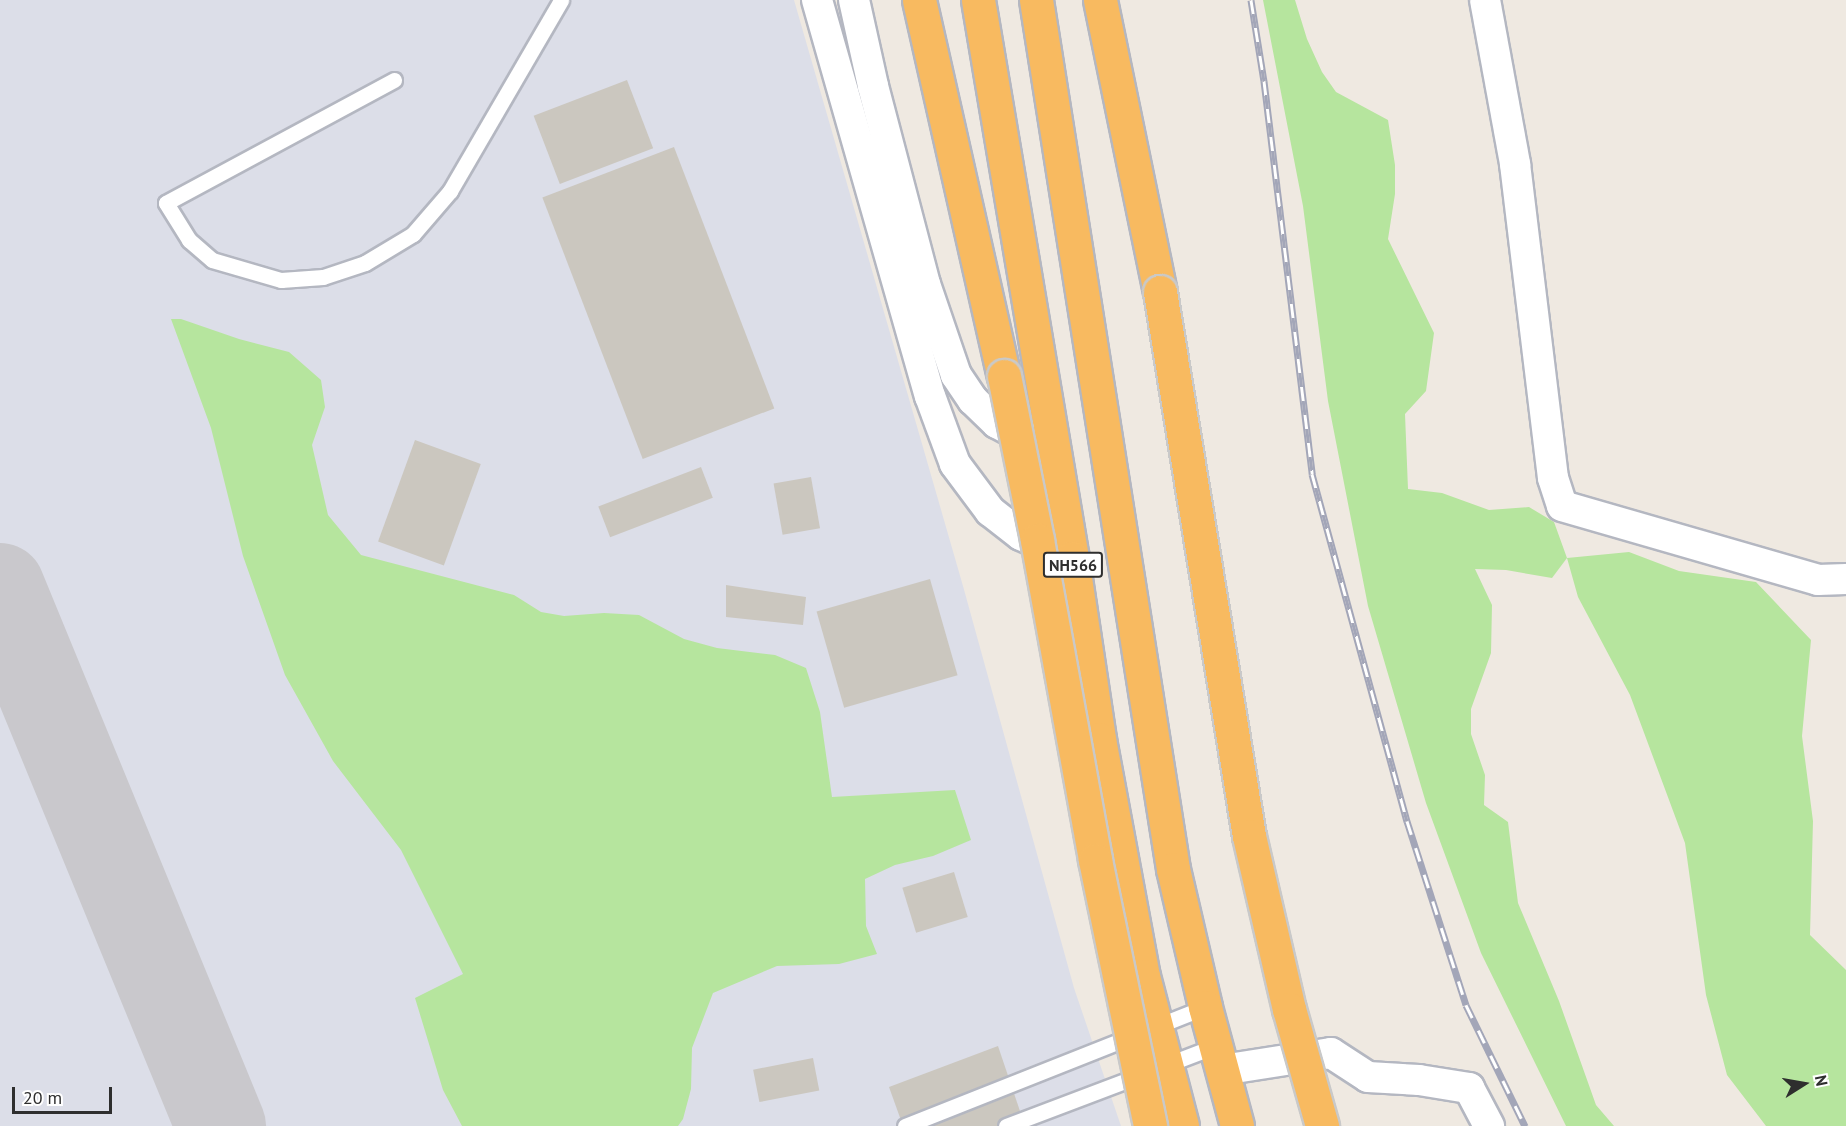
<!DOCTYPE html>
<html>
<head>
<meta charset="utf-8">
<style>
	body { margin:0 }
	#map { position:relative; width:1846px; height:1126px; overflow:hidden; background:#efe9e1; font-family:"PT Sans",sans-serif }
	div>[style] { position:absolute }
	.airport>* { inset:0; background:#dcdee8 }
	.green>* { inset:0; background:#b6e59e }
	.taxiway>* { height:90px; margin:-45px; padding:0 45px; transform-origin:45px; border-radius:45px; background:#c9c8cc }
	.building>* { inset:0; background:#cbc7bf; transform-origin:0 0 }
	.roads { filter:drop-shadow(2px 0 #b4b7c1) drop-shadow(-2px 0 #b4b7c1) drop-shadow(0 2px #b4b7c1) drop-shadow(0 -2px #b4b7c1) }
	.service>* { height:15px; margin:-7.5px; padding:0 7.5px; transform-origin:7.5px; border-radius:7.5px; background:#fff }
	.minor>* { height:30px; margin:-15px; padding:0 15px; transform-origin:15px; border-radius:15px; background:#fff }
	.trunk>* { height:33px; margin:-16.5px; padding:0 16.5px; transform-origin:16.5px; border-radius:16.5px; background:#f8ba60 }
	.rail>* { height:7px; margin-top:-3.5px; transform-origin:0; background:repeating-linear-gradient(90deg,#fff 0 14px,#a3a6b8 0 28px); box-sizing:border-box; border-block:2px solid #a3a6b8 }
	.bridges { filter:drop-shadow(2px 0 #c9c9c9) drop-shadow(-2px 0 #c9c9c9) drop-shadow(0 2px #c9c9c9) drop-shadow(0 -2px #c9c9c9) }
	.trunk-bridge>* { height:33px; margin:-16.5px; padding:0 16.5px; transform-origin:16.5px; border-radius:16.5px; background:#f8ba60 }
	span { translate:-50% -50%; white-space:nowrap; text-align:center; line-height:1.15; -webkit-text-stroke:4.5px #fff; paint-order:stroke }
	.shield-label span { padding:2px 4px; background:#fff; border:2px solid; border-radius:4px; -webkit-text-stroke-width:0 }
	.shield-label { font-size:16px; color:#2e2e2e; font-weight:700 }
	.north { position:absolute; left:1774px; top:1054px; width:60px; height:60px; -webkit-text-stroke:4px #fff; paint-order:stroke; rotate:79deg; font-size:16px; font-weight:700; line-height:24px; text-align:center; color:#2e2e2e }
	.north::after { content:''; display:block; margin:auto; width:21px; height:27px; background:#2e2e2e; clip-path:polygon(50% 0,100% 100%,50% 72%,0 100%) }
	.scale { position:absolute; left:12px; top:1087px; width:100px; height:27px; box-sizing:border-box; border:3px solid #2e2e2e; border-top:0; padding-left:8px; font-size:18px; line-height:21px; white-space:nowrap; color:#2e2e2e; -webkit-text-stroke:4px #fff; paint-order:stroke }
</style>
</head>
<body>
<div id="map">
	<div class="airport">
		<i style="clip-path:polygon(0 0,794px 0,963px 586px,1074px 988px,1121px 1126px,0 1126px)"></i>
	</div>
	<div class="green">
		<i style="clip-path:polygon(1263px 0,1295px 0,1307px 39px,1322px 72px,1336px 92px,1388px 120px,1395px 165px,1395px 194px,1388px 239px,1434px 333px,1426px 391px,1405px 414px,1408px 489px,1442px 493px,1489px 510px,1529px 507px,1554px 522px,1567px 558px,1629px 552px,1679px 571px,1756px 582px,1811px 640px,1802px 736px,1813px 821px,1810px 935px,1846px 970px,1846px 1126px,1766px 1126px,1727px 1075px,1706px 995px,1685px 843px,1630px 695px,1578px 597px,1567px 558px,1552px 578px,1506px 570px,1475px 569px,1492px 605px,1491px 653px,1471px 709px,1471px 734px,1485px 775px,1484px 805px,1508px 822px,1518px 903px,1559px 1001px,1596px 1105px,1614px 1126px,1566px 1126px,1481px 953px,1426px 803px,1368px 606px,1328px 401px,1303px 206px)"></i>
		<i style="clip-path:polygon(171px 319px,181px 319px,239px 339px,289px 352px,321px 380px,325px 407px,312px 445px,328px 515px,361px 555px,514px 595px,541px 612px,564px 616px,604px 613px,639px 615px,684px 639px,717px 648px,775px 655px,806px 668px,820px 712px,832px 797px,955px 790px,971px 840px,933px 856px,895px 865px,865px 879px,866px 926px,877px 954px,839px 964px,777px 966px,713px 993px,692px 1048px,691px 1089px,683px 1119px,678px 1126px,462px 1126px,443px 1090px,415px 998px,463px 974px,401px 850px,333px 761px,285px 675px,243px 556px,211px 428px)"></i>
	</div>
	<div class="taxiway">
		<i style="left:0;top:588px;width:582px;rotate:67.67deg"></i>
	</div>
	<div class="building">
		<i style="left:627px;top:80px;width:73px;height:100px;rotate:69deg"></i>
		<i style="left:674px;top:147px;width:280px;height:141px;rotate:69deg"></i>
		<i style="left:415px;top:440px;width:70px;height:108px;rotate:20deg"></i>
		<i style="left:701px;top:467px;width:33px;height:110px;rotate:69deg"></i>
		<i style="left:811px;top:477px;width:52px;height:38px;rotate:80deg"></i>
		<i style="left:930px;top:579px;width:100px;height:118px;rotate:74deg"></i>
		<i style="clip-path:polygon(726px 585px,806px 597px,803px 625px,726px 617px)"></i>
		<i style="left:954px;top:872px;width:47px;height:54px;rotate:73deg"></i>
		<i style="clip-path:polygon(998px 1046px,1025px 1126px,903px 1126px,889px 1087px)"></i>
		<i style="left:813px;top:1058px;width:33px;height:61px;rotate:79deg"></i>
	</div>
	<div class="roads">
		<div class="service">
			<i style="left:394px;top:80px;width:259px;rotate:151.7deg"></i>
			<i style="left:166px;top:203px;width:44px;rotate:58.1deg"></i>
			<i style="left:189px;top:240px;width:30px;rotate:41deg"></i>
			<i style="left:212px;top:260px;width:72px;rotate:16.2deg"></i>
			<i style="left:281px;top:280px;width:42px;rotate:-4.1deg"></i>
			<i style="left:323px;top:277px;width:44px;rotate:-18.4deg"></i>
			<i style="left:365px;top:263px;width:56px;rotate:-31.1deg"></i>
			<i style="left:413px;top:234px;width:57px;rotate:-49.3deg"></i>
			<i style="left:450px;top:191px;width:221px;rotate:-59.8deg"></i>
			<i style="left:1163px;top:1066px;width:56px;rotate:-21deg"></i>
			<i style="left:905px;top:1126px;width:323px;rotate:-21.6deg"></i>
			<i style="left:1006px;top:1126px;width:144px;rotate:-20.7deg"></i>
		</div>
		<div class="minor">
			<i style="left:817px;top:0;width:412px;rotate:74.1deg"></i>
			<i style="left:930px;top:396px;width:72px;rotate:69.8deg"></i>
			<i style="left:955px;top:464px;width:59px;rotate:53.3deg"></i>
			<i style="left:990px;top:511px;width:39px;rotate:38deg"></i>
			<i style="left:1021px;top:535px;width:37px;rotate:24deg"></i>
			<i style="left:854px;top:0;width:88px;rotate:77.5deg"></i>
			<i style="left:873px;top:86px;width:205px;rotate:75.3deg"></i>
			<i style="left:925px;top:284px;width:96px;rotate:71.2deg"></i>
			<i style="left:956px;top:375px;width:30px;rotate:56deg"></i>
			<i style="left:973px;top:400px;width:33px;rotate:44deg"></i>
			<i style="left:997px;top:423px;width:26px;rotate:28deg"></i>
			<i style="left:1020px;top:435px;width:34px;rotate:14deg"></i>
			<i style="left:1485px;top:0;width:167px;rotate:79.6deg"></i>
			<i style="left:1515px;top:164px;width:316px;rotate:83.1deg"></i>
			<i style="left:1553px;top:478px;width:29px;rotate:72deg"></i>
			<i style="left:1562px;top:506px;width:266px;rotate:16.1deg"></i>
			<i style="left:1818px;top:580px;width:28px;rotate:-2deg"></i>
			<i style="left:1222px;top:1070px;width:110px;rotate:-8.9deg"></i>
			<i style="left:1331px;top:1053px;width:44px;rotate:33deg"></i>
			<i style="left:1368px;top:1077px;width:51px;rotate:3.4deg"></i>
			<i style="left:1419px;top:1080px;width:51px;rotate:9.1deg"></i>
			<i style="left:1469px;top:1088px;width:43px;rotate:62.2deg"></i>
		</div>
		<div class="trunk">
			<i style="left:919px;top:0;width:385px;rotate:77.3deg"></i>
			<i style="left:978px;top:0;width:566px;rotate:80.44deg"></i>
			<i style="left:1072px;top:558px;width:183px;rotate:81.5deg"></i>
			<i style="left:1099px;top:739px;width:241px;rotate:79.5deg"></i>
			<i style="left:1143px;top:976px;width:155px;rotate:75.4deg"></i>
			<i style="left:1036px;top:0;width:880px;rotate:81.04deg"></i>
			<i style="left:1173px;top:869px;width:142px;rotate:76.9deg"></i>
			<i style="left:1205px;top:1007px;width:123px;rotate:74.9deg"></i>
			<i style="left:1100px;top:0;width:298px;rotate:78.4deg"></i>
		</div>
	</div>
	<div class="rail">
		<i style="left:1251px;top:0;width:82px;rotate:80.9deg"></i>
		<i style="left:1264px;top:81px;width:396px;rotate:83deg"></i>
		<i style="left:1312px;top:474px;width:360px;rotate:74.7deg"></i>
		<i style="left:1407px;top:821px;width:193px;rotate:72.2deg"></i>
		<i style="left:1466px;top:1005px;width:135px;rotate:64deg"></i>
	</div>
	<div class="bridges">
		<div class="trunk-bridge">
			<i style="left:1160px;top:292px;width:551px;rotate:80.71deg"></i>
			<i style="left:1249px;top:836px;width:178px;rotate:77deg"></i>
			<i style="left:1289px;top:1009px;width:122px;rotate:74.2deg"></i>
			<i style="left:1004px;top:376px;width:167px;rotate:78.6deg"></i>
			<i style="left:1037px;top:540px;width:325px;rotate:79.7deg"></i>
			<i style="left:1095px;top:860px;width:272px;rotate:78.3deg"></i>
		</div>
	</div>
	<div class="shield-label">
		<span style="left:1073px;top:565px">NH566</span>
	</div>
	<div class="north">N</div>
	<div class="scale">20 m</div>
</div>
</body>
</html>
